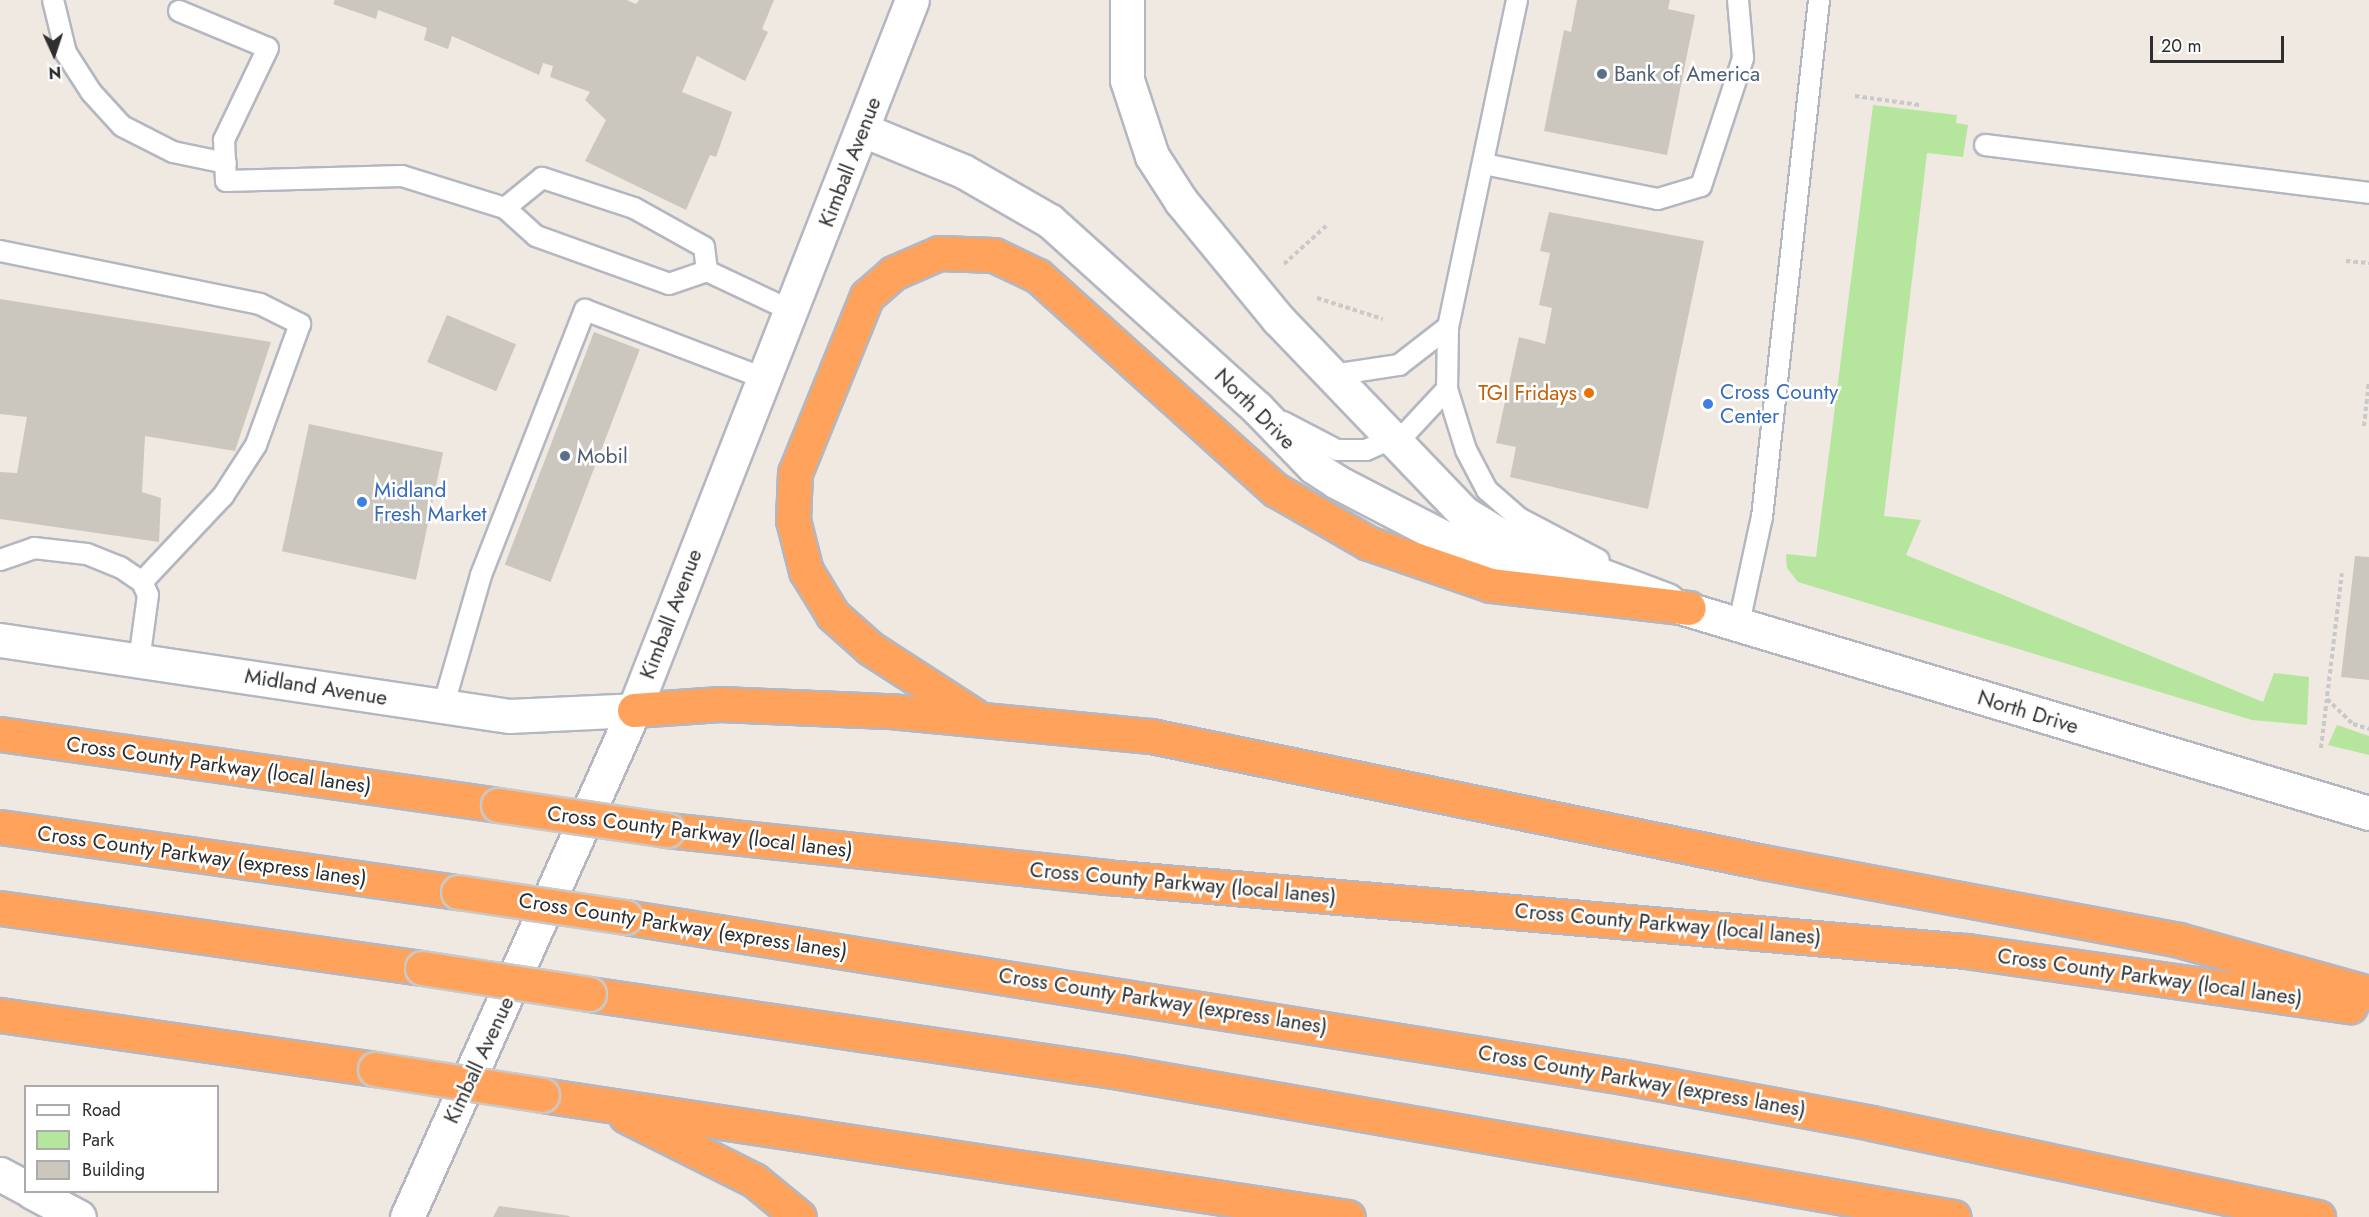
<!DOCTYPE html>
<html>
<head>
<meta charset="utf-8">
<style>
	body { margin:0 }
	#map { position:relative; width:2369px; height:1217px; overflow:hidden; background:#efe9e1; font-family:Jost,sans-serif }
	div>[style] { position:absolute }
	.green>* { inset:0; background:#b6e59e }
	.building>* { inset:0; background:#cbc7bf; transform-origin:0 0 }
	.path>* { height:4px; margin-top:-2px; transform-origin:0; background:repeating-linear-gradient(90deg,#c9c9c9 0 4.5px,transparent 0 7.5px) }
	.roads { filter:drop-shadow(2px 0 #b4b7c1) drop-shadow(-2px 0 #b4b7c1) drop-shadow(0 2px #b4b7c1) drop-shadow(0 -2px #b4b7c1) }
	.lane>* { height:20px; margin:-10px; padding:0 10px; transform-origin:10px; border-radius:10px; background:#fff }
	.street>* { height:33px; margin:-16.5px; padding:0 16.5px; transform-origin:16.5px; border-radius:16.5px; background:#fff }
	.secondary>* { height:33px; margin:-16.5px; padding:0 16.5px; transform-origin:16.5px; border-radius:16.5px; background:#fff }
	.highway>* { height:33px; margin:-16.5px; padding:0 16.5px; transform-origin:16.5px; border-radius:16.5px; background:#ffa35c }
	.bridges { filter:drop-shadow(2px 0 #c9c9c9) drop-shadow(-2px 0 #c9c9c9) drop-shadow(0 2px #c9c9c9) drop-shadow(0 -2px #c9c9c9) }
	.highway-bridge>* { height:33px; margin:-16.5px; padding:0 16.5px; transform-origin:16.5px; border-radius:16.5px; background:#ffa35c }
	.dots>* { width:16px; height:16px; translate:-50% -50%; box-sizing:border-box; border:3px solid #fff; border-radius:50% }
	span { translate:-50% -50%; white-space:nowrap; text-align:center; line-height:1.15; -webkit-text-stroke:5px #fff; paint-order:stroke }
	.service-label { font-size:21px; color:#4e5e75 }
	.left { translate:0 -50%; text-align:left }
	.street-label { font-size:21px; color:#2e2e2e }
	.shop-label { font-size:21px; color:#366cbe }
	.food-label { font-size:21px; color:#c56008 }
	.right { translate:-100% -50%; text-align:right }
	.legend { position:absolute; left:24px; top:1085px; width:195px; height:108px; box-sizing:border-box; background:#fff; border:2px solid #ababab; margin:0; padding:8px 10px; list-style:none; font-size:18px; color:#2e2e2e }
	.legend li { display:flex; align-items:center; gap:12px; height:30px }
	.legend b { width:30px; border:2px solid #ababab }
	.north { position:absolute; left:24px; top:24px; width:60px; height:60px; -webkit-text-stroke:4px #fff; paint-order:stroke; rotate:177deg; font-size:16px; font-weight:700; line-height:24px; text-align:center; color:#2e2e2e }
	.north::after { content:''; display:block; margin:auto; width:21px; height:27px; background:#2e2e2e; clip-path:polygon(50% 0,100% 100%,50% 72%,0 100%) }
	.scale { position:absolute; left:2150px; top:36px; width:134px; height:27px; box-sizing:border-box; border:3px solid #2e2e2e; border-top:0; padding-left:8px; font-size:18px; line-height:21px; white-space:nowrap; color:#2e2e2e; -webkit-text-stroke:4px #fff; paint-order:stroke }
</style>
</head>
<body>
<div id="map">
	<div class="green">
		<i style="clip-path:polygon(1873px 105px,1957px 115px,1956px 123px,1968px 125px,1963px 157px,1927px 153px,1884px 516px,1921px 520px,1906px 555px,2263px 702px,2274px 673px,2309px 677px,2307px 725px,2252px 720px,1798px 582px,1787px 568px,1786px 554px,1816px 557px)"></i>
		<i style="clip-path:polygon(2337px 725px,2369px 736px,2369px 755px,2328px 745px)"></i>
	</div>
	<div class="building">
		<i style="clip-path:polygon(335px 0,627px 0,636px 4px,639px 0,774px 0,762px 29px,768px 32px,745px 81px,697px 56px,682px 92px,732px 112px,716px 157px,710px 155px,686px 210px,585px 161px,606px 120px,585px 100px,590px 92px,550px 77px,553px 66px,543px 63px,539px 75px,452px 36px,448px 49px,424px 40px,427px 28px,378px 10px,376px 19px,333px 4px)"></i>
		<i style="clip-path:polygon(1577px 0,1670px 0,1668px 9px,1695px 15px,1667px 155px,1544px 131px,1564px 30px,1571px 32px)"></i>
		<i style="clip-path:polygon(1549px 212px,1704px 241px,1648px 509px,1510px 477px,1516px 447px,1496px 443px,1519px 337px,1545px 344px,1552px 308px,1539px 305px,1550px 253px,1540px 251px)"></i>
		<i style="clip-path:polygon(0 299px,271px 342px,235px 451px,145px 436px,142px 492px,161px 498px,159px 542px,0 519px,0 472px,17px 473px,27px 417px,0 414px)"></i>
		<i style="left:447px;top:315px;width:75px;height:51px;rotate:23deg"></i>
		<i style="left:594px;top:332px;width:49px;height:249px;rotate:21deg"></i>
		<i style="left:309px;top:424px;width:137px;height:130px;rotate:12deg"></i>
		<i style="clip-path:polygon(2355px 556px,2369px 557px,2369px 680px,2341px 677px)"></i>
		<i style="clip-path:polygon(499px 1206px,570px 1216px,569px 1217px,493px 1217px)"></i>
	</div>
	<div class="path">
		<i style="left:1855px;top:96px;width:65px;rotate:8deg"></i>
		<i style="left:2346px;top:261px;width:23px;rotate:5deg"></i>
		<i style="left:1284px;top:264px;width:57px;rotate:-42.1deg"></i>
		<i style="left:1317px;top:298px;width:69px;rotate:17.7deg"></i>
		<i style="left:2364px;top:426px;width:45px;rotate:-83.7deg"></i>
		<i style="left:2327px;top:699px;width:36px;rotate:44deg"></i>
		<i style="left:2353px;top:724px;width:17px;rotate:17deg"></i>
		<i style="left:2321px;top:748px;width:176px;rotate:-83.2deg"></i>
	</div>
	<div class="roads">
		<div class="lane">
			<i style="left:53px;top:0;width:55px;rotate:76.2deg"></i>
			<i style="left:66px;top:53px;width:46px;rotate:57.3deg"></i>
			<i style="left:91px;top:92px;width:46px;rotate:47.6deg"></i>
			<i style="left:122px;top:126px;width:57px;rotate:27deg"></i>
			<i style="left:173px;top:152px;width:54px;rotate:11.7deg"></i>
			<i style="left:1517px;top:0;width:334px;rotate:101.9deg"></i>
			<i style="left:1448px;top:327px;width:62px;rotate:90.9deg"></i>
			<i style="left:1447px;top:389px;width:64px;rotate:72.7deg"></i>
			<i style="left:1466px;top:450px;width:45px;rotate:62.3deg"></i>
			<i style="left:1487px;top:490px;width:43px;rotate:41.2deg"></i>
			<i style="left:1519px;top:518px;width:90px;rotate:27.7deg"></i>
			<i style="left:179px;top:11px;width:96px;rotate:22.6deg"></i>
			<i style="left:268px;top:48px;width:102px;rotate:115.6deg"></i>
			<i style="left:224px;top:140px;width:41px;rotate:87.2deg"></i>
			<i style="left:226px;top:181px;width:176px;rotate:-1.6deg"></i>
			<i style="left:402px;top:176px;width:108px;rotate:17.3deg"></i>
			<i style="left:1985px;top:145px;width:387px;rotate:7.1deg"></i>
			<i style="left:1484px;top:164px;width:177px;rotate:11.4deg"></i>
			<i style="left:1658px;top:199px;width:45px;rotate:-16.8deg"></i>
			<i style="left:1701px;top:186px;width:135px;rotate:-71.8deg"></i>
			<i style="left:1743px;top:58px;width:58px;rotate:-94.9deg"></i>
			<i style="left:0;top:251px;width:265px;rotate:11.5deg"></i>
			<i style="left:260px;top:304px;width:45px;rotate:26.6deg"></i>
			<i style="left:300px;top:324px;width:129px;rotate:110deg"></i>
			<i style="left:256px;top:445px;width:61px;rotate:122.9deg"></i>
			<i style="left:223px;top:496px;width:118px;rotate:133.3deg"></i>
			<i style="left:707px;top:271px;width:24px;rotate:-97deg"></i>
			<i style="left:704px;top:247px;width:80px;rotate:-150.9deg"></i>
			<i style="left:634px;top:208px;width:97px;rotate:-161.9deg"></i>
			<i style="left:542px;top:178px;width:48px;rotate:141deg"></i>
			<i style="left:505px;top:208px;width:42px;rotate:42.1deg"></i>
			<i style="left:536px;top:236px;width:141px;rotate:19.8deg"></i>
			<i style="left:669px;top:284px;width:40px;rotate:-18.9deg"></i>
			<i style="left:707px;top:271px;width:92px;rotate:25.2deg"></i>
			<i style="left:1333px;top:375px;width:67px;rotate:-8.6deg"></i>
			<i style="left:1399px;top:365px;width:62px;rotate:-37.8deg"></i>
			<i style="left:1283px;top:422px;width:61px;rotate:27.4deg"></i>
			<i style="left:1337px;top:450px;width:29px"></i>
			<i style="left:1366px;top:450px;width:45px;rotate:-23.7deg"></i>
			<i style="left:1407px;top:432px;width:59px;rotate:-47.1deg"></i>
			<i style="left:0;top:560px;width:36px;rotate:-19deg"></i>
			<i style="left:34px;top:548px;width:53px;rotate:6.5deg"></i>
			<i style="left:87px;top:554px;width:35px;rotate:22deg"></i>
			<i style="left:120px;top:567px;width:27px;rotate:34deg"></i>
			<i style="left:142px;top:582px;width:14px;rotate:65deg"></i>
			<i style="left:148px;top:595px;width:67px;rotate:97.8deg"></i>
			<i style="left:1739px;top:623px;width:108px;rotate:-77.8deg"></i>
			<i style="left:1762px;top:517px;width:520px;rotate:-83.71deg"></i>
			<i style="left:443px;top:707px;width:137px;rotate:-73.9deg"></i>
			<i style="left:481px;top:575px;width:285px;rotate:-68.6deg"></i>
			<i style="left:585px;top:310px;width:191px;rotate:20.9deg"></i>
		</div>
		<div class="street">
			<i style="left:1127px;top:0;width:80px;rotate:90deg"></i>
			<i style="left:1127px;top:80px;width:80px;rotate:71.8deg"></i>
			<i style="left:1152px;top:156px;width:54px;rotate:57.2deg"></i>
			<i style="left:1181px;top:201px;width:153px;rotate:50.6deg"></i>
			<i style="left:1278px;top:319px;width:269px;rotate:46.2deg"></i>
			<i style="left:1464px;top:513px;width:52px;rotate:31.5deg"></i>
			<i style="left:1508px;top:540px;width:170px;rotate:20.7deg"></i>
			<i style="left:863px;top:130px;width:108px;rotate:22.3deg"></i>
			<i style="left:963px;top:171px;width:100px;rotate:29.9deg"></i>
			<i style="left:1050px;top:221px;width:279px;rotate:42.1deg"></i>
			<i style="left:1257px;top:408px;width:82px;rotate:46deg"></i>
			<i style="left:1314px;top:467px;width:27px;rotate:33deg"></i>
			<i style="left:1337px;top:482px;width:145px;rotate:27.4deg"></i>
			<i style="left:1466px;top:549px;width:140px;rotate:15.7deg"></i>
			<i style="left:1660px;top:601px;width:740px;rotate:16.65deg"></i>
			<i style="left:0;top:1174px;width:30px;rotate:28deg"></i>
			<i style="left:32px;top:1192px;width:53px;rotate:28deg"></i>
		</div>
		<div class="secondary">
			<i style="left:0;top:640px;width:515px;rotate:8.49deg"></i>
			<i style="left:509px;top:716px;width:125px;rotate:-2.7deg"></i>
			<i style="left:407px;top:1217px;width:555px;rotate:-65.88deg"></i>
			<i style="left:634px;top:710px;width:762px;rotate:-68.62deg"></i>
		</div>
		<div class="highway">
			<i style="left:634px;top:710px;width:86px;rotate:-4deg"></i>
			<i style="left:720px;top:704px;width:170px;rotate:2.4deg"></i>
			<i style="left:890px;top:711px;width:262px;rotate:5.5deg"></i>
			<i style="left:1151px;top:736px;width:625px;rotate:11.63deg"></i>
			<i style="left:1763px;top:862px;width:423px;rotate:10.6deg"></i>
			<i style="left:2179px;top:940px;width:197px;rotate:15.6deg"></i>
			<i style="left:975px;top:716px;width:125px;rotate:-147.1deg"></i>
			<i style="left:870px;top:648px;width:50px;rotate:-138.3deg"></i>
			<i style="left:833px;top:615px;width:52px;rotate:-121.5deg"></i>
			<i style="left:806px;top:571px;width:53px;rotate:-104.3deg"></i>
			<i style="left:793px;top:520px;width:47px;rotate:-87.6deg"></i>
			<i style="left:795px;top:473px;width:191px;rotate:-67.9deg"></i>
			<i style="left:867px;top:296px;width:35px;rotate:-41deg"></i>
			<i style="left:893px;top:273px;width:50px;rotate:-23.5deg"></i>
			<i style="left:939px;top:253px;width:55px;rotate:2.1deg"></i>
			<i style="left:994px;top:255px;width:49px;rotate:25.5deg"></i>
			<i style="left:1038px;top:276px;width:320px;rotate:42deg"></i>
			<i style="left:1276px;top:490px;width:106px;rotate:29.9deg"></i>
			<i style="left:1368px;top:543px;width:130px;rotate:18.9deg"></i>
			<i style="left:1491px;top:585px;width:199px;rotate:6.6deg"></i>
			<i style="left:0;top:734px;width:503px;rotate:8.11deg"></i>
			<i style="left:0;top:827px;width:463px;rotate:8.1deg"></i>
			<i style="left:667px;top:830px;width:442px;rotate:6.1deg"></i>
			<i style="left:1106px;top:877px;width:863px;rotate:4.92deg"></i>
			<i style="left:1966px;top:951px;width:388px;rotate:8.2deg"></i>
			<i style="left:0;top:908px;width:426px;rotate:8.1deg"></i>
			<i style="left:625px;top:917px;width:1012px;rotate:9.1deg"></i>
			<i style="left:1624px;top:1077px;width:251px;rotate:10.5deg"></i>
			<i style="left:1871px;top:1123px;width:457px;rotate:11.9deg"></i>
			<i style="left:589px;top:994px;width:536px;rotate:8.37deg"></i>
			<i style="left:1119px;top:1072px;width:847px;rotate:9.86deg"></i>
			<i style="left:0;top:1015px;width:379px;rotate:8.2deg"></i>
			<i style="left:542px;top:1095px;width:815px;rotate:8.61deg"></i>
			<i style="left:626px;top:1116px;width:143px;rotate:26.6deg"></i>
			<i style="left:754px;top:1180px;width:58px;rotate:39.4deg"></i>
		</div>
	</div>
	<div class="bridges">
		<div class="highway-bridge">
			<i style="left:498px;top:805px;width:171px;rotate:8.4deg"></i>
			<i style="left:458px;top:892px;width:169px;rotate:8.5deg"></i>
			<i style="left:422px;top:968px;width:169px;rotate:8.8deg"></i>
			<i style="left:375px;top:1069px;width:169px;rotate:8.8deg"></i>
		</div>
	</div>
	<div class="dots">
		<i style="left:1602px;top:74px;background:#5c6f8a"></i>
		<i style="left:1589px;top:393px;background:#e8710a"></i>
		<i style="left:1708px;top:404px;background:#3f7fe0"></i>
		<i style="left:565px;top:456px;background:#5c6f8a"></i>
		<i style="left:362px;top:502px;background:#3f7fe0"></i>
	</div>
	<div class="service-label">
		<span class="left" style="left:1614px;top:74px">Bank of America</span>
		<span class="left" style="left:577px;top:456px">Mobil</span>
	</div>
	<div class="street-label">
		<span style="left:850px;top:162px;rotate:-69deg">Kimball Avenue</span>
		<span style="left:1255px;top:409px;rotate:45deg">North Drive</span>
		<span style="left:671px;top:614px;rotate:-69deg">Kimball Avenue</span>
		<span style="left:316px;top:687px;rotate:9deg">Midland Avenue</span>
		<span style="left:2028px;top:712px;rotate:17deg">North Drive</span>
		<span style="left:219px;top:765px;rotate:8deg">Cross County Parkway (local lanes)</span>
		<span style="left:700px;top:832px;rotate:7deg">Cross County Parkway (local lanes)</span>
		<span style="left:202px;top:856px;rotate:8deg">Cross County Parkway (express lanes)</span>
		<span style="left:1183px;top:883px;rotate:5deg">Cross County Parkway (local lanes)</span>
		<span style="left:1668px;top:924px;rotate:5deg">Cross County Parkway (local lanes)</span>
		<span style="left:683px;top:926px;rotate:9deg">Cross County Parkway (express lanes)</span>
		<span style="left:2150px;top:977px;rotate:8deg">Cross County Parkway (local lanes)</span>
		<span style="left:1163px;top:1001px;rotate:9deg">Cross County Parkway (express lanes)</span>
		<span style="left:479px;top:1060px;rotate:-65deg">Kimball Avenue</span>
		<span style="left:1642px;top:1081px;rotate:10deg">Cross County Parkway (express lanes)</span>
	</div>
	<div class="shop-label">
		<span class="left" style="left:1720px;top:404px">Cross County<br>Center</span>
		<span class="left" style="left:374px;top:502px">Midland<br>Fresh Market</span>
	</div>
	<div class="food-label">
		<span class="right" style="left:1577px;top:393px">TGI Fridays</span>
	</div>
	<ul class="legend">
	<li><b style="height:8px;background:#fff"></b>Road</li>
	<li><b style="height:16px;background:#b6e59e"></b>Park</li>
	<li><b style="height:16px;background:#cbc7bf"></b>Building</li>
	</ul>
	<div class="north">N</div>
	<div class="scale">20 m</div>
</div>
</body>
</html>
